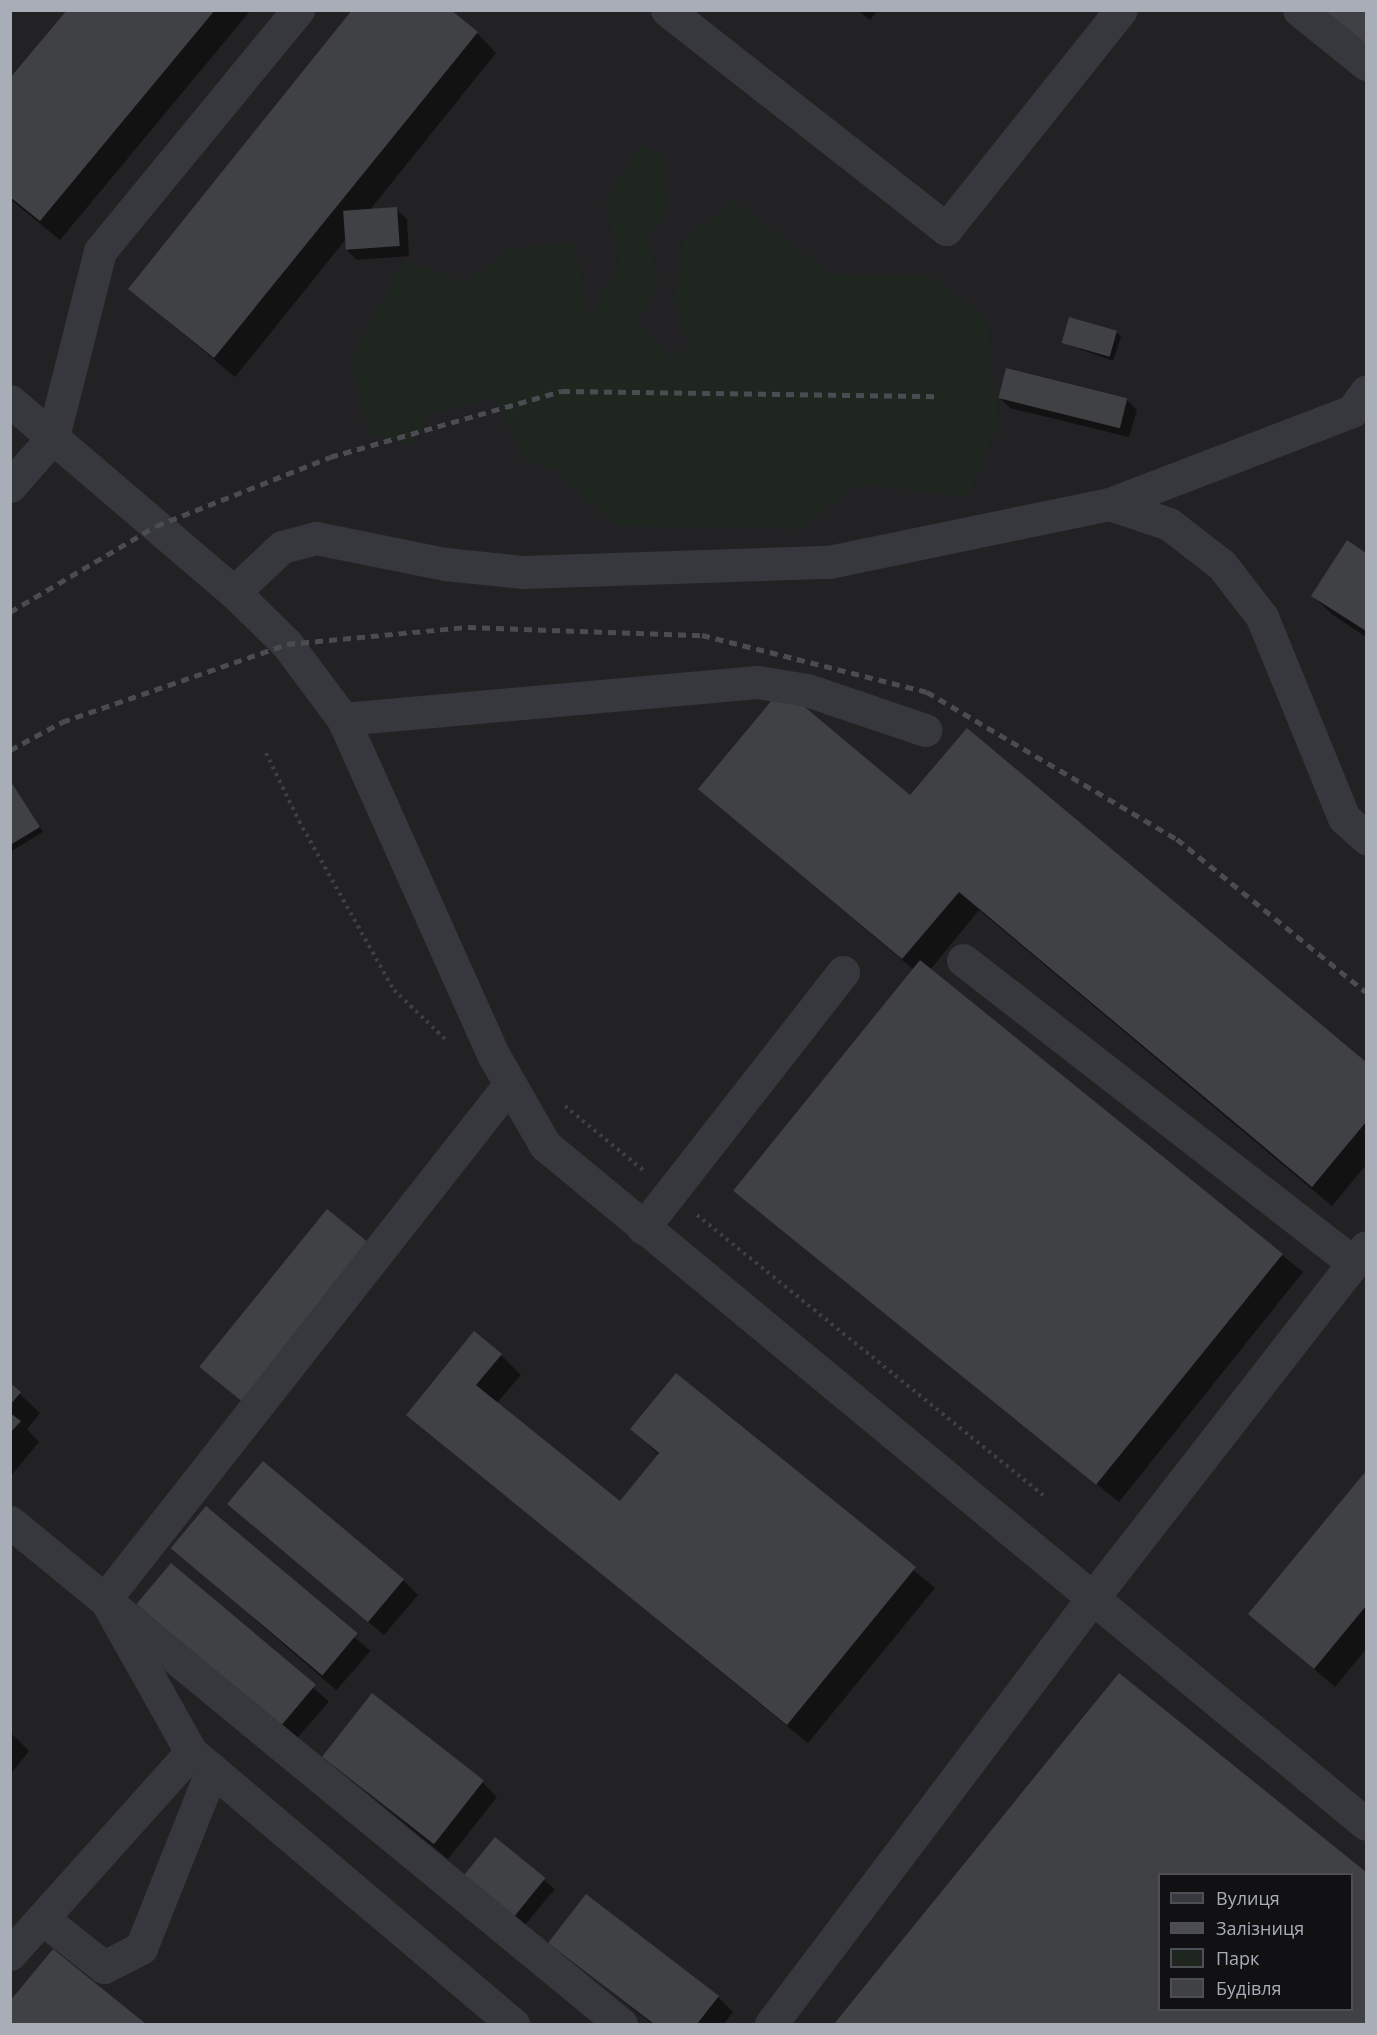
<!DOCTYPE html>
<html>
<head>
<meta charset="utf-8">
<style>
	body { margin:0 }
	#map { position:relative; width:1377px; height:2035px; overflow:hidden; background:#161618; font-family:"Open Sans",sans-serif }
	div>[style] { position:absolute }
	.built>* { inset:0; background:#222225 }
	.green>* { inset:0; background:#1e261f }
	.shadow>* { inset:0; background:#0007; transform-origin:0 0 }
	.building>* { inset:0; background:#404145; transform-origin:0 0 }
	.path>* { height:4px; margin-top:-2px; transform-origin:0; background:repeating-linear-gradient(90deg,#3d3f44 0 3px,transparent 0 7.5px) }
	.minor>* { height:33px; margin:-16.5px; padding:0 16.5px; transform-origin:16.5px; border-radius:16.5px; background:#37383d }
	.rail>* { height:4.5px; margin-top:-2.25px; transform-origin:0; background:repeating-linear-gradient(90deg,#4a4c52 0 8px,transparent 0 14px) }
	span { translate:-50% -50%; white-space:nowrap; text-align:center; line-height:1.15; -webkit-text-stroke:5px #111113; paint-order:stroke }
	.frame { position:absolute; inset:0; border:12px solid #a8adb8; pointer-events:none }
	.legend { position:absolute; left:1158px; top:1873px; width:195px; height:138px; box-sizing:border-box; background:#111113; border:2px solid #4d4f55; margin:0; padding:8px 10px; list-style:none; font-size:18px; color:#a8adb8 }
	.legend li { display:flex; align-items:center; gap:12px; height:30px }
	.legend b { width:30px; border:2px solid #4d4f55 }
</style>
</head>
<body>
<div id="map">
	<div class="built">
		<i style="clip-path:polygon(evenodd,11px 11px,1366px 11px,1366px 2024px,11px 2024px,11px 11px,1160px 1874px,1352px 1874px,1352px 2010px,1160px 2010px,1160px 1874px)"></i>
	</div>
	<div class="green">
		<i style="clip-path:polygon(641px 144px,665px 158px,668px 209px,648px 234px,659px 285px,637px 320px,669px 358px,689px 347px,674px 300px,684px 239px,734px 201px,831px 274px,930px 275px,987px 318px,998px 424px,968px 497px,858px 484px,800px 529px,616px 526px,554px 469px,525px 461px,495px 399px,431px 412px,411px 445px,369px 432px,350px 360px,404px 260px,466px 283px,510px 249px,574px 242px,589px 320px,620px 260px,604px 204px)"></i>
	</div>
	<div class="shadow">
		<i style="clip-path:polygon(69px 10px,251px 10px,60px 240px,10px 199px,10px 80px)"></i>
		<i style="clip-path:polygon(858px 10px,878px 10px,870px 20px)"></i>
		<i style="clip-path:polygon(477px 33px,496px 53px,369px 211px,396px 209px,407px 219px,409px 256px,357px 260px,347px 250px,346px 239px,235px 377px,130px 289px)"></i>
		<i style="clip-path:polygon(1116px 332px,1121px 337px,1113px 361px,1063px 343px)"></i>
		<i style="clip-path:polygon(1000px 398px,1126px 399px,1137px 410px,1129px 437px,1010px 408px)"></i>
		<i style="clip-path:polygon(1347px 542px,1366px 555px,1366px 637px,1333px 615px,1313px 596px)"></i>
		<i style="clip-path:polygon(967px 730px,1366px 1064px,1366px 1165px,1332px 1206px,979px 910px,930px 970px,1303px 1272px,1119px 1502px,736px 1192px,914px 970px,700px 789px,910px 797px)"></i>
		<i style="clip-path:polygon(10px 780px,43px 832px,10px 852px)"></i>
		<i style="clip-path:polygon(501px 1355px,521px 1375px,497px 1403px,620px 1503px,659px 1455px,632px 1429px,676px 1375px,935px 1588px,808px 1743px,408px 1415px)"></i>
		<i style="clip-path:polygon(10px 1385px,40px 1413px,27px 1429px,39px 1442px,10px 1477px)"></i>
		<i style="clip-path:polygon(1366px 1473px,1366px 1649px,1335px 1687px,1250px 1614px)"></i>
		<i style="clip-path:polygon(229px 1504px,403px 1580px,418px 1595px,384px 1635px)"></i>
		<i style="left:206px;top:1508px;width:218px;height:52px;rotate:41deg"></i>
		<i style="left:172px;top:1565px;width:208px;height:58px;rotate:41deg"></i>
		<i style="clip-path:polygon(evenodd,1120px 1675px,1366px 1874px,1366px 2024px,836px 2024px,1120px 1675px,1160px 1874px,1352px 1874px,1352px 2010px,1160px 2010px,1160px 1874px)"></i>
		<i style="clip-path:polygon(10px 1732px,29px 1751px,10px 1775px)"></i>
		<i style="clip-path:polygon(323px 1756px,482px 1782px,497px 1797px,448px 1859px)"></i>
		<i style="left:495px;top:1839px;width:78px;height:46px;rotate:40deg"></i>
		<i style="clip-path:polygon(550px 1943px,718px 1997px,733px 2012px,724px 2024px,652px 2024px)"></i>
		<i style="clip-path:polygon(53px 1951px,144px 2024px,10px 2024px,10px 2003px)"></i>
	</div>
	<div class="building">
		<i style="clip-path:polygon(67px 10px,215px 10px,40px 221px,10px 197px,10px 78px)"></i>
		<i style="clip-path:polygon(352px 10px,451px 10px,478px 32px,214px 358px,128px 289px)"></i>
		<i style="clip-path:polygon(1318px 10px,1366px 10px,1366px 50px)"></i>
		<i style="left:397px;top:207px;width:39px;height:54px;rotate:86deg"></i>
		<i style="left:1069px;top:317px;width:50px;height:27px;rotate:16deg"></i>
		<i style="left:1006px;top:368px;width:125px;height:31px;rotate:14deg"></i>
		<i style="clip-path:polygon(1347px 540px,1366px 553px,1366px 631px,1311px 596px)"></i>
		<i style="clip-path:polygon(782px 688px,910px 795px,967px 728px,1366px 1062px,1366px 1122px,1312px 1187px,959px 892px,902px 959px,698px 789px)"></i>
		<i style="clip-path:polygon(10px 780px,40px 827px,10px 845px)"></i>
		<i style="left:920px;top:960px;width:467px;height:297px;rotate:39deg"></i>
		<i style="left:327px;top:1209px;width:58px;height:203px;rotate:39deg"></i>
		<i style="clip-path:polygon(474px 1331px,502px 1354px,476px 1385px,620px 1501px,659px 1453px,630px 1429px,676px 1373px,916px 1567px,787px 1725px,406px 1415px)"></i>
		<i style="clip-path:polygon(10px 1383px,21px 1392px,10px 1405px)"></i>
		<i style="clip-path:polygon(10px 1413px,21px 1421px,10px 1433px)"></i>
		<i style="left:263px;top:1461px;width:184px;height:56px;rotate:40deg"></i>
		<i style="clip-path:polygon(1366px 1471px,1366px 1606px,1314px 1669px,1248px 1614px)"></i>
		<i style="left:206px;top:1506px;width:198px;height:55px;rotate:40deg"></i>
		<i style="left:171px;top:1563px;width:189px;height:54px;rotate:40deg"></i>
		<i style="clip-path:polygon(evenodd,1119px 1673px,1366px 1872px,1366px 2024px,834px 2024px,1119px 1673px,1160px 1874px,1352px 1874px,1352px 2010px,1160px 2010px,1160px 1874px)"></i>
		<i style="left:372px;top:1693px;width:142px;height:81px;rotate:38deg"></i>
		<i style="left:495px;top:1837px;width:65px;height:49px;rotate:39deg"></i>
		<i style="clip-path:polygon(586px 1894px,719px 1996px,697px 2024px,654px 2024px,548px 1943px)"></i>
		<i style="clip-path:polygon(53px 1949px,146px 2024px,10px 2024px,10px 2001px)"></i>
	</div>
	<div class="path">
		<i style="left:266px;top:753px;width:76px;rotate:64.1deg"></i>
		<i style="left:299px;top:821px;width:194px;rotate:60.7deg"></i>
		<i style="left:394px;top:990px;width:72px;rotate:43.9deg"></i>
		<i style="left:565px;top:1106px;width:101px;rotate:39.4deg"></i>
		<i style="left:697px;top:1215px;width:447px;rotate:39deg"></i>
	</div>
	<div class="minor">
		<i style="left:667px;top:10px;width:355px;rotate:38.1deg"></i>
		<i style="left:946px;top:229px;width:280px;rotate:-51.4deg"></i>
		<i style="left:1299px;top:10px;width:86px;rotate:38.9deg"></i>
		<i style="left:10px;top:401px;width:294px;rotate:40.5deg"></i>
		<i style="left:234px;top:592px;width:74px;rotate:44.5deg"></i>
		<i style="left:287px;top:644px;width:94px;rotate:53.3deg"></i>
		<i style="left:343px;top:719px;width:369px;rotate:65.9deg"></i>
		<i style="left:494px;top:1056px;width:103px;rotate:60.2deg"></i>
		<i style="left:545px;top:1145px;width:1065px;rotate:39.59deg"></i>
		<i style="left:10px;top:486px;width:65px;rotate:-48.7deg"></i>
		<i style="left:53px;top:437px;width:192px;rotate:-75.8deg"></i>
		<i style="left:100px;top:251px;width:312px;rotate:-50.6deg"></i>
		<i style="left:1110px;top:504px;width:62px;rotate:18.7deg"></i>
		<i style="left:1169px;top:524px;width:67px;rotate:37.7deg"></i>
		<i style="left:1222px;top:565px;width:66px;rotate:52.4deg"></i>
		<i style="left:1262px;top:617px;width:217px;rotate:67.8deg"></i>
		<i style="left:1344px;top:818px;width:30px;rotate:42deg"></i>
		<i style="left:234px;top:592px;width:66px;rotate:-43.2deg"></i>
		<i style="left:282px;top:547px;width:35px;rotate:-15deg"></i>
		<i style="left:316px;top:538px;width:132px;rotate:11.4deg"></i>
		<i style="left:445px;top:564px;width:78px;rotate:5.9deg"></i>
		<i style="left:523px;top:572px;width:306px;rotate:-1.9deg"></i>
		<i style="left:829px;top:562px;width:287px;rotate:-11.7deg"></i>
		<i style="left:1110px;top:504px;width:259px;rotate:-21deg"></i>
		<i style="left:1352px;top:411px;width:24px;rotate:-54deg"></i>
		<i style="left:343px;top:719px;width:416px;rotate:-5.1deg"></i>
		<i style="left:757px;top:682px;width:51px;rotate:9.1deg"></i>
		<i style="left:807px;top:690px;width:125px;rotate:18.7deg"></i>
		<i style="left:963px;top:960px;width:495px;rotate:37.8deg"></i>
		<i style="left:643px;top:1228px;width:325px;rotate:-52deg"></i>
		<i style="left:10px;top:1522px;width:791px;rotate:39.41deg"></i>
		<i style="left:191px;top:1752px;width:422px;rotate:40.2deg"></i>
		<i style="left:43px;top:1919px;width:78px;rotate:38.2deg"></i>
		<i style="left:104px;top:1967px;width:42px;rotate:-27.2deg"></i>
		<i style="left:141px;top:1948px;width:192px;rotate:-68.3deg"></i>
		<i style="left:10px;top:1954px;width:271px;rotate:-48.1deg"></i>
		<i style="left:191px;top:1752px;width:176px;rotate:-119.3deg"></i>
		<i style="left:105px;top:1599px;width:654px;rotate:-51.83deg"></i>
		<i style="left:771px;top:2024px;width:531px;rotate:-52.96deg"></i>
		<i style="left:1091px;top:1600px;width:447px;rotate:-52.1deg"></i>
	</div>
	<div class="rail">
		<i style="left:10px;top:612px;width:169px;rotate:-30.5deg"></i>
		<i style="left:156px;top:526px;width:187px;rotate:-21.6deg"></i>
		<i style="left:330px;top:457px;width:241px;rotate:-15.9deg"></i>
		<i style="left:562px;top:391px;width:377px;rotate:0.8deg"></i>
		<i style="left:10px;top:750px;width:59px;rotate:-28.3deg"></i>
		<i style="left:62px;top:722px;width:238px;rotate:-19.1deg"></i>
		<i style="left:287px;top:644px;width:182px;rotate:-5.4deg"></i>
		<i style="left:468px;top:627px;width:234px;rotate:2deg"></i>
		<i style="left:702px;top:635px;width:232px;rotate:14.2deg"></i>
		<i style="left:927px;top:692px;width:290px;rotate:30.5deg"></i>
		<i style="left:1177px;top:839px;width:243px;rotate:39deg"></i>
	</div>
	<div class="frame"></div>
	<ul class="legend">
	<li><b style="height:8px;background:#37383d"></b>Вулиця</li>
	<li><b style="height:8px;background:#4a4c52"></b>Залізниця</li>
	<li><b style="height:16px;background:#1e261f"></b>Парк</li>
	<li><b style="height:16px;background:#404145"></b>Будівля</li>
	</ul>
</div>
</body>
</html>
